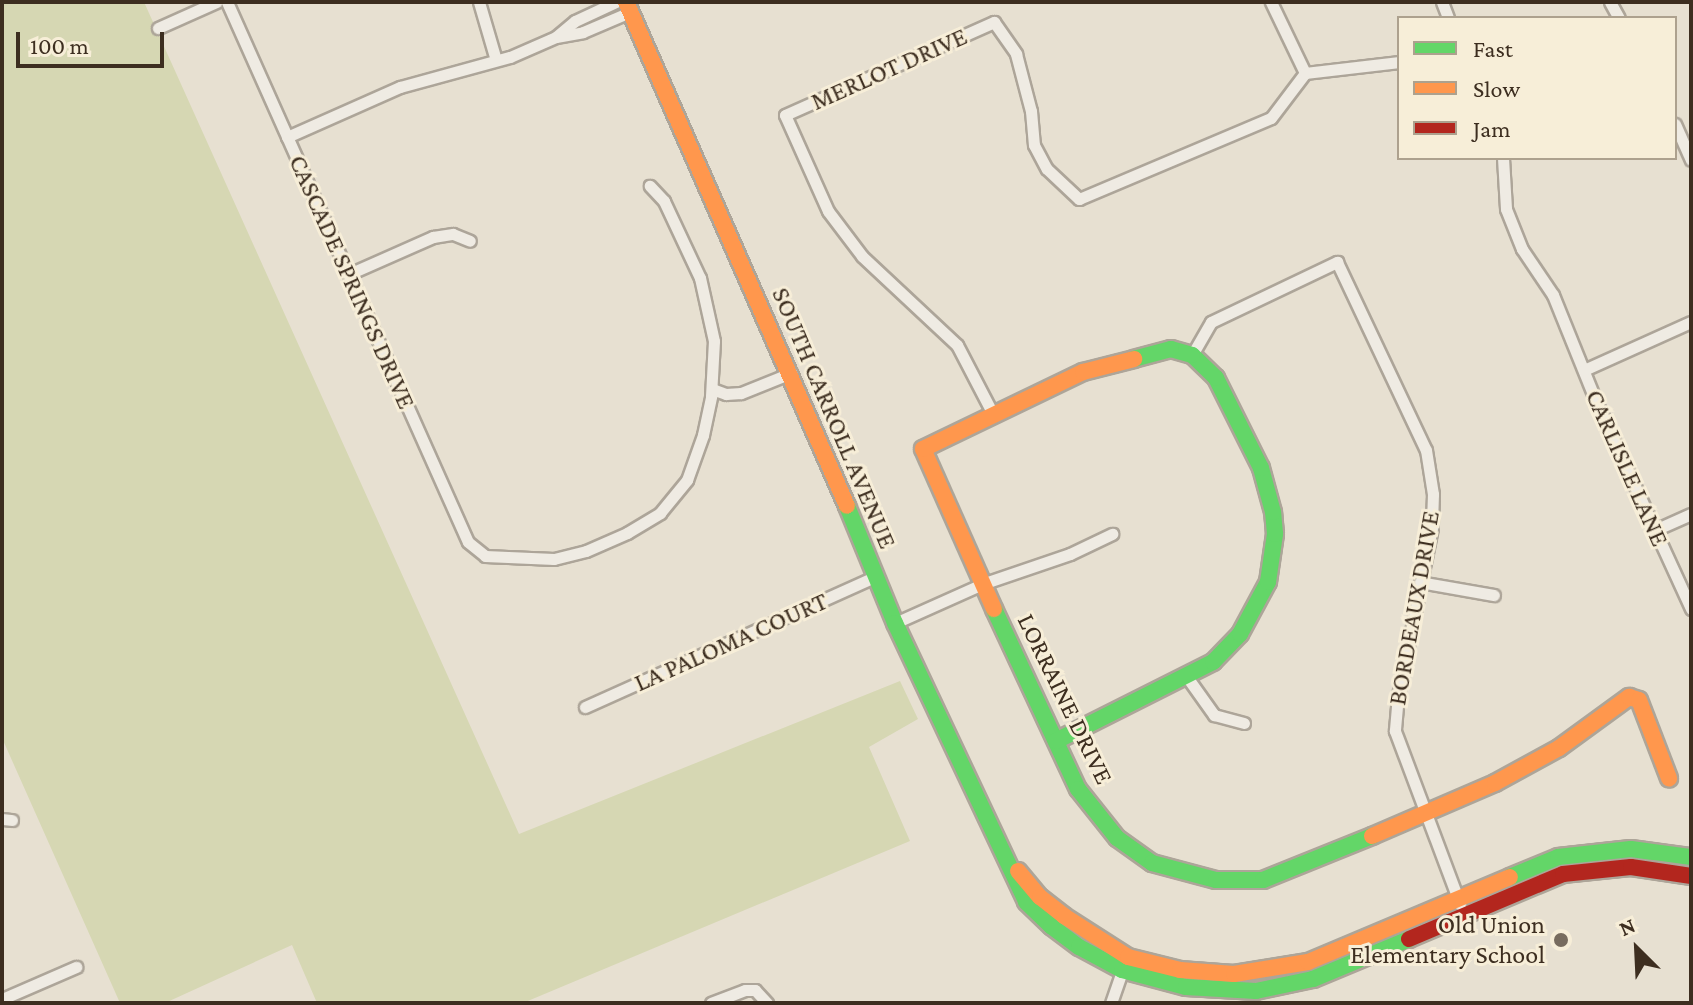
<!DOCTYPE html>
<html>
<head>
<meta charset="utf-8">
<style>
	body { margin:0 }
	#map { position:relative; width:1693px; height:1005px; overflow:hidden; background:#e7e0d1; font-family:"Crimson Pro",serif }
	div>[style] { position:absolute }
	.green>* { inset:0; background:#d6d7b3 }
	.roads { filter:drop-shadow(2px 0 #ada599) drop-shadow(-2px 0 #ada599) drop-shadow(0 2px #ada599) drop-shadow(0 -2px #ada599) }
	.street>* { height:11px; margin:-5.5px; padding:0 5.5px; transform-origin:5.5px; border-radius:5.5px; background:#efebe3 }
	.fast>* { height:16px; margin:-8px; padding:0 8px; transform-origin:8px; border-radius:8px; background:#63d668 }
	.slow>* { height:16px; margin:-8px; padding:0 8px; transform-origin:8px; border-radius:8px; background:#ff974d }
	.jam>* { height:16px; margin:-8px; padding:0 8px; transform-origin:8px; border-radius:8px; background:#b3261e }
	.dots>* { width:22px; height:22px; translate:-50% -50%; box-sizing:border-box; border:4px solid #f7eed8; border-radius:50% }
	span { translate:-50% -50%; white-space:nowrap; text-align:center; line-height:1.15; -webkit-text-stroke:6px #f7eed8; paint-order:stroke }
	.street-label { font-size:26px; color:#3d2e20 }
	.poi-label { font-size:26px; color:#3d2e20 }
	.right { translate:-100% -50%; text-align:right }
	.frame { position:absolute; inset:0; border:4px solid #3d2e20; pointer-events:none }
	.legend { position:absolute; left:1397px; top:16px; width:280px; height:144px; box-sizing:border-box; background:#f7eed8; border:2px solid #ada18e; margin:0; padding:10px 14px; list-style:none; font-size:24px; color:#3d2e20 }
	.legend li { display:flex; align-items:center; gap:16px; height:40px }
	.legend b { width:40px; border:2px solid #ada18e }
	.north { position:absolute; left:1597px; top:909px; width:80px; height:80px; -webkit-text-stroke:6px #f7eed8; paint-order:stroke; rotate:336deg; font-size:22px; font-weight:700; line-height:32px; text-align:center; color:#3d2e20 }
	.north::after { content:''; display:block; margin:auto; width:28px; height:36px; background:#3d2e20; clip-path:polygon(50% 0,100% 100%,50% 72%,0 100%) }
	.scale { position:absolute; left:16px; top:32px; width:148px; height:36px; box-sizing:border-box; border:4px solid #3d2e20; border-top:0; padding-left:10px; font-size:24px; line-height:28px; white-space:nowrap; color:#3d2e20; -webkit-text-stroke:6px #f7eed8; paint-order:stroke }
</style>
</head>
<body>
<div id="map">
	<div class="green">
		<i style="clip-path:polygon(2px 2px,144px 2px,519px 834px,900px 681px,918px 719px,869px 747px,910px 841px,523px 1003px,317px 1003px,292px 945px,165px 1003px,120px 1003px,2px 738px)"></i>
	</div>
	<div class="roads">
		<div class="street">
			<i style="left:227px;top:2px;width:591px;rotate:65.95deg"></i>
			<i style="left:468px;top:542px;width:22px;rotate:39deg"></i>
			<i style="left:485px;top:556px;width:69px;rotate:2.5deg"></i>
			<i style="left:554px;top:559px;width:33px;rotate:-14deg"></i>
			<i style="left:586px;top:551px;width:45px;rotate:-23.7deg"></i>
			<i style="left:627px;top:533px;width:39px;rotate:-31deg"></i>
			<i style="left:660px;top:513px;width:43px;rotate:-50.7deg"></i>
			<i style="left:687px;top:480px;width:48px;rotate:-70.4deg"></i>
			<i style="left:703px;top:435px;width:40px;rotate:-78deg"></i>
			<i style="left:711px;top:396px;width:55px;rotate:-86.9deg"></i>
			<i style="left:714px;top:341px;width:65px;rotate:-102.5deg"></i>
			<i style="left:700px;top:278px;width:85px;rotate:-115.1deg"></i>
			<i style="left:664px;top:201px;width:21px;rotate:-133deg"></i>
			<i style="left:479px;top:2px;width:60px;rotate:73.7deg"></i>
			<i style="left:1271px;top:2px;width:79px;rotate:64.4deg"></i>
			<i style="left:1442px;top:2px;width:17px;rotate:69deg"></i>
			<i style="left:1610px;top:2px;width:18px;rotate:61deg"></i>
			<i style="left:158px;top:28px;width:64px;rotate:-24.1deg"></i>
			<i style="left:557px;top:36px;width:23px;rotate:-40deg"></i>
			<i style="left:575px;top:21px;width:45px;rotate:-24.9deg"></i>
			<i style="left:1675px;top:124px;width:39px;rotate:66deg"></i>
			<i style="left:287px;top:137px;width:124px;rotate:-23.9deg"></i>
			<i style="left:400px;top:87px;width:114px;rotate:-15.3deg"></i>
			<i style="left:510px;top:57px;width:50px;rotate:-23.5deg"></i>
			<i style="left:556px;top:37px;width:27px;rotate:-10deg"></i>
			<i style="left:583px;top:32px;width:51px;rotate:-23.1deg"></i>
			<i style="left:1503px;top:158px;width:51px;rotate:86.6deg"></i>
			<i style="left:1506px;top:209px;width:43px;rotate:68.2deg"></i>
			<i style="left:1522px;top:249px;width:55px;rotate:56deg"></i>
			<i style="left:1553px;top:295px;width:112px;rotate:68deg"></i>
			<i style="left:1595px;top:399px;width:231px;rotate:65.4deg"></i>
			<i style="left:349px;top:274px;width:92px;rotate:-23.8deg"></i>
			<i style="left:433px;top:237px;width:20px;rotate:-9deg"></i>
			<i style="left:453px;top:234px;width:18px;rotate:22deg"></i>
			<i style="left:1192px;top:355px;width:38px;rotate:-60deg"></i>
			<i style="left:1211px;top:322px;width:140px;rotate:-25.5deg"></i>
			<i style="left:1337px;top:262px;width:208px;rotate:64.7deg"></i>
			<i style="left:1426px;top:450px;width:45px;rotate:81deg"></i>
			<i style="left:1433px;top:494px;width:34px;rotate:92deg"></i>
			<i style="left:1432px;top:528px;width:170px;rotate:101.5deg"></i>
			<i style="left:1398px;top:695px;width:36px;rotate:95deg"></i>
			<i style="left:1395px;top:731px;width:185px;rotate:69.4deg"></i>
			<i style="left:1584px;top:370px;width:117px;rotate:-24.2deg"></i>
			<i style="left:712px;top:389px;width:15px;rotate:20deg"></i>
			<i style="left:726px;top:394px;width:15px;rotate:-4deg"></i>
			<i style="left:741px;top:393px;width:54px;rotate:-21.8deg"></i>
			<i style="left:994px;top:416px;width:80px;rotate:-117.5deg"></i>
			<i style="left:957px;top:345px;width:130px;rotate:-136.9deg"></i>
			<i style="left:862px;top:256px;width:56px;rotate:-127.1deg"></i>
			<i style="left:828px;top:211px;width:105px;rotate:-114.1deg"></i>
			<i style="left:785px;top:115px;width:229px;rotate:-24deg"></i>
			<i style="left:994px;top:22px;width:39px;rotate:55deg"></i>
			<i style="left:1016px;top:54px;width:59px;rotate:75.3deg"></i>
			<i style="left:1031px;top:111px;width:34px;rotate:85deg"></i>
			<i style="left:1034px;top:145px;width:27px;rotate:62deg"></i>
			<i style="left:1047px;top:169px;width:44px;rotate:43.2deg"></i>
			<i style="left:1079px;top:199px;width:208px;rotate:-22.9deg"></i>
			<i style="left:1271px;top:118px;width:56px;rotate:-52.9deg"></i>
			<i style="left:1305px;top:73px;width:95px;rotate:-6.7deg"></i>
			<i style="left:1655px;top:530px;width:39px;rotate:-24deg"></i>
			<i style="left:1420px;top:582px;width:75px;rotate:10deg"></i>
			<i style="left:895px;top:623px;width:95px;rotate:-24.1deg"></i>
			<i style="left:982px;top:584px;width:93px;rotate:-18.8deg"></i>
			<i style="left:1070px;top:554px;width:47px;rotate:-25.5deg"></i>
			<i style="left:1187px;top:677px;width:47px;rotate:54.6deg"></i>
			<i style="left:1214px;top:715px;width:31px;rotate:15deg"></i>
			<i style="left:585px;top:707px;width:319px;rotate:-24.2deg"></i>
			<i style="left:2px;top:819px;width:10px;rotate:6deg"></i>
			<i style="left:2px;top:999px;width:81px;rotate:-23.4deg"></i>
			<i style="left:711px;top:1003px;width:36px;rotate:-21deg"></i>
			<i style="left:745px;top:990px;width:10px"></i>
			<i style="left:755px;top:990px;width:18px;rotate:47deg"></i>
			<i style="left:1111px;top:1003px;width:39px;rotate:-71deg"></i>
		</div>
		<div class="fast">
			<i style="left:847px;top:506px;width:126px;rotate:67.7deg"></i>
			<i style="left:895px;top:623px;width:308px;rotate:64.8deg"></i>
			<i style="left:1026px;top:902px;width:35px;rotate:44deg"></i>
			<i style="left:1051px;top:926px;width:35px;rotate:37deg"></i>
			<i style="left:1079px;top:947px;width:49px;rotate:28.1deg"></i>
			<i style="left:1122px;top:970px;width:66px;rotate:14.9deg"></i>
			<i style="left:1186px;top:987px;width:70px;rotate:3.3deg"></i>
			<i style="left:1256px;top:991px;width:58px;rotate:-11.9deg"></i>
			<i style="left:1313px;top:979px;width:104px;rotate:-22.6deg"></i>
			<i style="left:994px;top:609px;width:199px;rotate:65deg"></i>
			<i style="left:1078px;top:789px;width:63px;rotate:51.5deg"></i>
			<i style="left:1117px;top:838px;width:43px;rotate:35.5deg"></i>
			<i style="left:1152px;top:863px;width:66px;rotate:14.9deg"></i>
			<i style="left:1216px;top:880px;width:47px"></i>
			<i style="left:1263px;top:880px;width:118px;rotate:-22deg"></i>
			<i style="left:1056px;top:741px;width:176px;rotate:-26.7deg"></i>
			<i style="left:1213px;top:662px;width:39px;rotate:-46deg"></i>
			<i style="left:1240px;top:634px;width:59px;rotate:-61.7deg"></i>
			<i style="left:1268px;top:582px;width:49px;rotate:-81.7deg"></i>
			<i style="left:1275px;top:534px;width:22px;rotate:-95deg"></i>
			<i style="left:1273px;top:512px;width:46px;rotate:-105.3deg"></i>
			<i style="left:1261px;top:468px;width:101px;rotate:-116.6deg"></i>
			<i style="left:1216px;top:378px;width:33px;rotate:-136deg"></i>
			<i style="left:1192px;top:355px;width:22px;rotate:-164deg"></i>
			<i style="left:1171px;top:349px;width:38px;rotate:165deg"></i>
			<i style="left:1510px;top:877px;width:52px;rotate:-22.6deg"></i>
			<i style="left:1558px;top:857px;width:73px;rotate:-6.3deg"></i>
			<i style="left:1631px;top:849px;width:61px;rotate:7.6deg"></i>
		</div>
		<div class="slow">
			<i style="left:626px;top:2px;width:550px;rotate:66.32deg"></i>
			<i style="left:994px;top:609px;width:175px;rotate:-113.9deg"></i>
			<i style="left:923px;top:449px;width:178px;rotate:-25.7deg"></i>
			<i style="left:1083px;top:372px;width:53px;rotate:-14.3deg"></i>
			<i style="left:1372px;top:836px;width:134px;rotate:-23.3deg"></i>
			<i style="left:1495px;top:783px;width:73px;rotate:-28.7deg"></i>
			<i style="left:1559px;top:748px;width:87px;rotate:-36.1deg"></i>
			<i style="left:1629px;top:697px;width:10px;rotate:17deg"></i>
			<i style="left:1639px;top:700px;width:84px;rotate:69deg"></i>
			<i style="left:1018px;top:871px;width:34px;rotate:50deg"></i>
			<i style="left:1040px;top:897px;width:31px;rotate:38deg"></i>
			<i style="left:1064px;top:916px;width:76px;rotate:32.6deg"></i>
			<i style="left:1128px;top:957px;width:54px;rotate:14deg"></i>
			<i style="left:1180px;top:970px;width:54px;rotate:4.2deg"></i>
			<i style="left:1234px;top:974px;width:75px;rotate:-9.2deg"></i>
			<i style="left:1308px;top:962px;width:219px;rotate:-22.8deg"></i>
		</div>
		<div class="jam">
			<i style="left:1409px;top:939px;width:167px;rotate:-22.9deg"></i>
			<i style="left:1563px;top:874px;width:68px;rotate:-5.9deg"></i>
			<i style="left:1631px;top:867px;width:61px;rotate:8.5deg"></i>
		</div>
	</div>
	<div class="dots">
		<i style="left:1561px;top:940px;background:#786c5e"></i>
	</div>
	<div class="street-label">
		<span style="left:889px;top:69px;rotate:-24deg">MERLOT DRIVE</span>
		<span style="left:352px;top:282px;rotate:66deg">CASCADE SPRINGS DRIVE</span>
		<span style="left:834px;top:418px;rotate:67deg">SOUTH CARROLL AVENUE</span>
		<span style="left:1627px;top:468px;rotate:66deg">CARLISLE LANE</span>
		<span style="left:1414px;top:608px;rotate:-80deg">BORDEAUX DRIVE</span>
		<span style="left:731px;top:642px;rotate:-24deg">LA PALOMA COURT</span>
		<span style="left:1065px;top:699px;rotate:64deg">LORRAINE DRIVE</span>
	</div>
	<div class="poi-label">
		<span class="right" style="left:1545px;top:940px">Old Union<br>Elementary School</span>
	</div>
	<div class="frame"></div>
	<ul class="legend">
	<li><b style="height:10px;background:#63d668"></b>Fast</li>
	<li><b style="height:10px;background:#ff974d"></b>Slow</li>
	<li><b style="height:10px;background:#b3261e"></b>Jam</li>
	</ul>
	<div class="north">N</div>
	<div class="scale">100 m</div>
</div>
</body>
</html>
